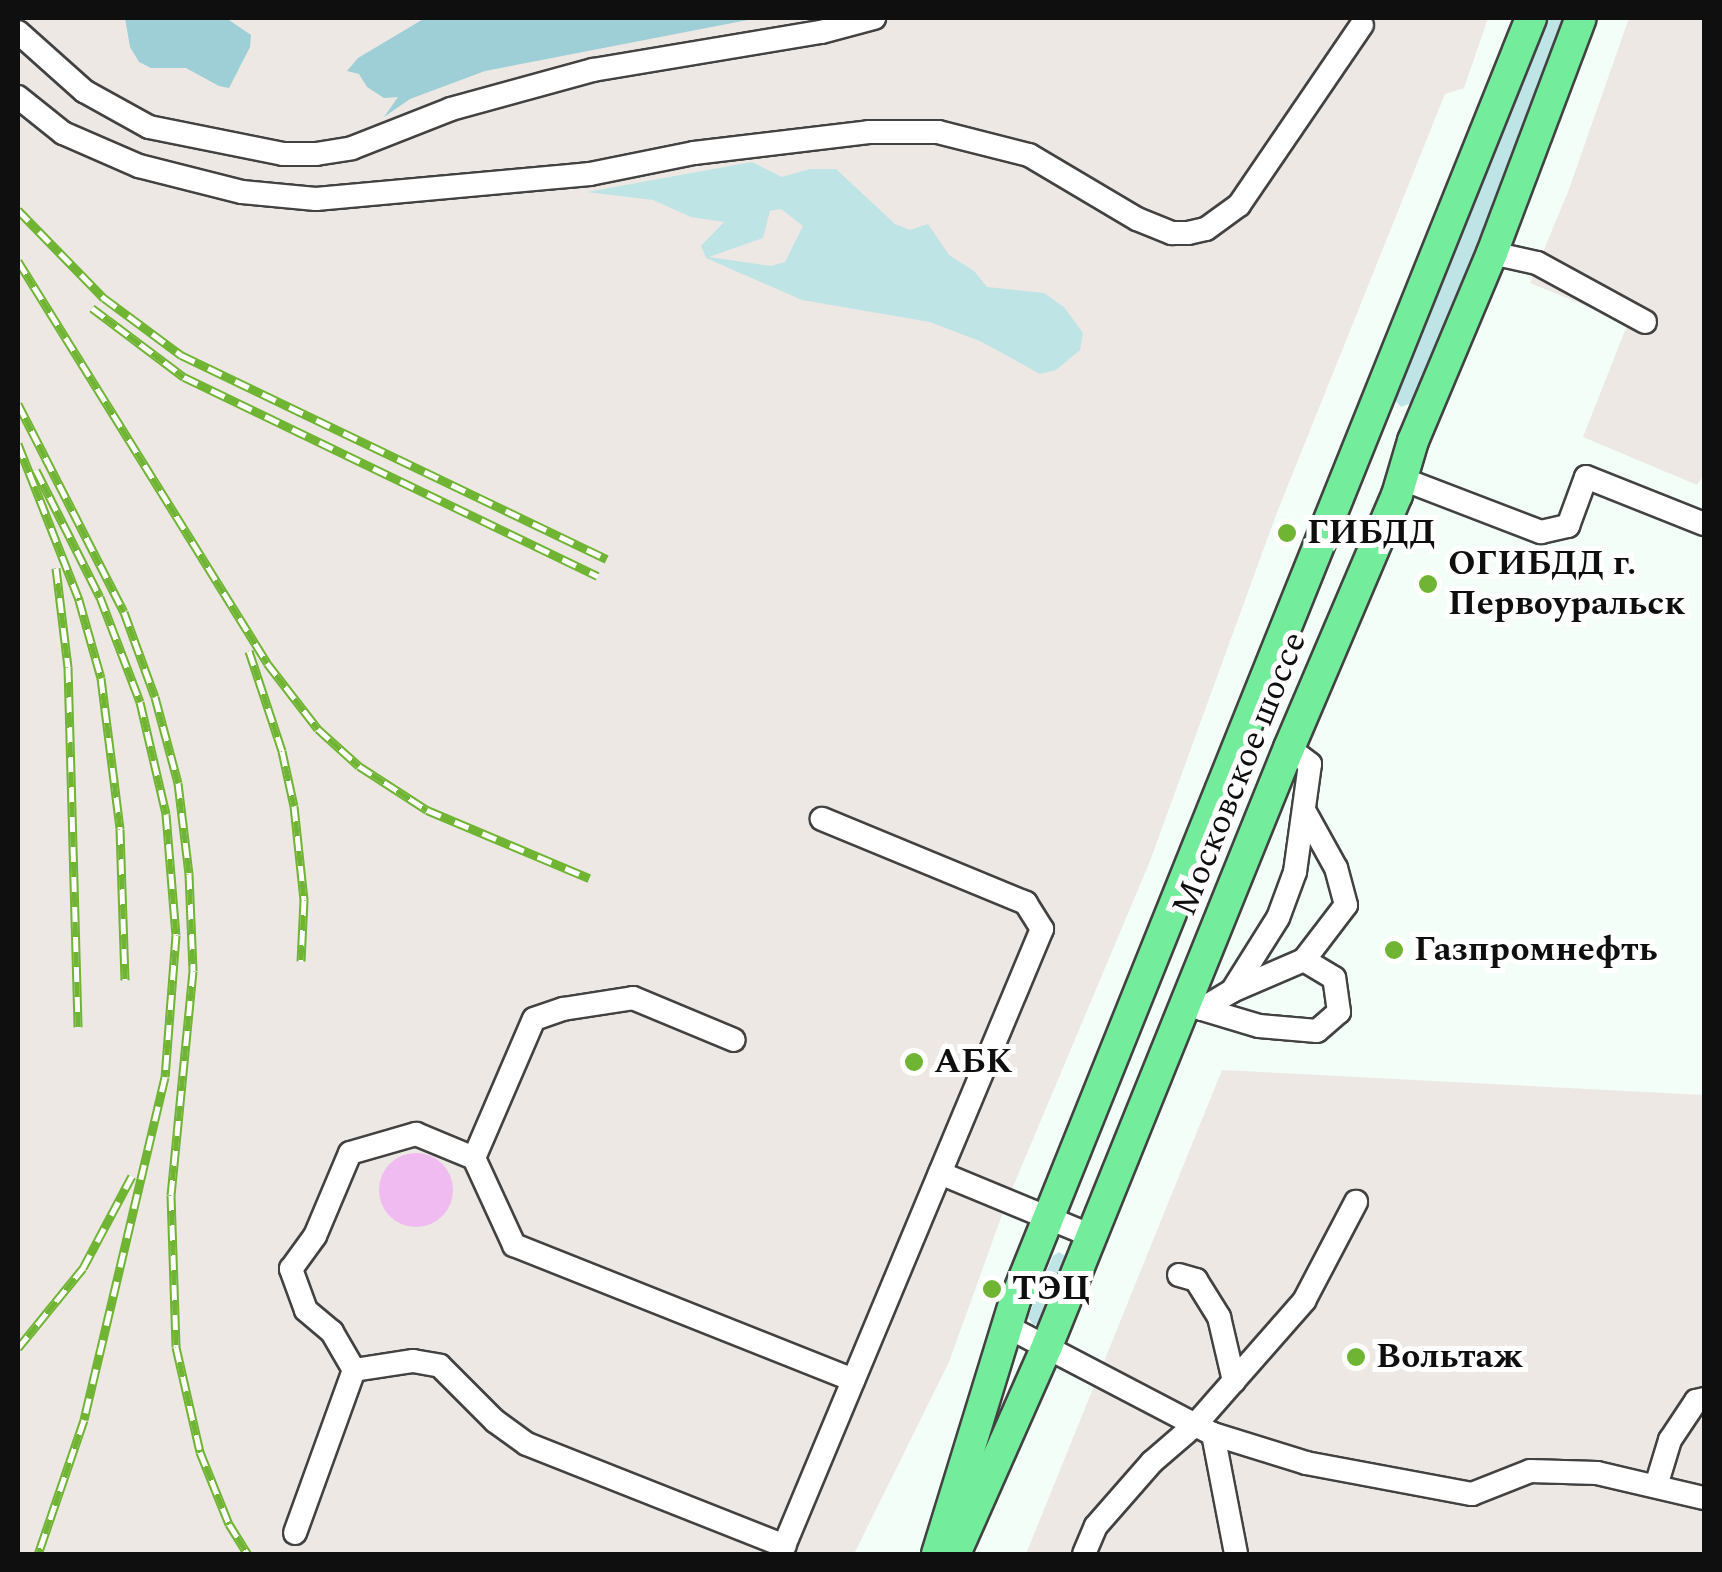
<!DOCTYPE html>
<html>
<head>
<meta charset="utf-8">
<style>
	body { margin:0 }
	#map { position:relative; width:1722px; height:1572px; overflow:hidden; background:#f2fef7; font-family:Spectral,serif }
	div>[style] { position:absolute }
	.industrial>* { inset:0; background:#ede8e4 }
	.green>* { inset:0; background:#bee4e6 }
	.forest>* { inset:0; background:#9eced6 }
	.water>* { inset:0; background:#efbbf1 }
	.round { border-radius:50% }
	.roads { filter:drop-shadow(2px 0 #424242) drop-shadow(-2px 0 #424242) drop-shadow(0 2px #424242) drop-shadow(0 -2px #424242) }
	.minor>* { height:22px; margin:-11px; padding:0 11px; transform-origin:11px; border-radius:11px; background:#fff }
	.major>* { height:30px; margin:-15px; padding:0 15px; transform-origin:15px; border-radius:15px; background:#73ed9c }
	.rail>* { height:9px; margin-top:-4.5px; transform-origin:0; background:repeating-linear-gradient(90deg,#fff 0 15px,#6fb432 0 30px); box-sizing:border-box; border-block:2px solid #6fb432 }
	.dots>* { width:28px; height:28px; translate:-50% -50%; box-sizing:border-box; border:5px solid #fff; border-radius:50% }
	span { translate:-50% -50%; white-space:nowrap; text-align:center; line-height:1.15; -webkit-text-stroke:10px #fff; paint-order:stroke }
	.poi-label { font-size:35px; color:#0f0f0f; font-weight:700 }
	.left { translate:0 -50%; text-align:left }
	.street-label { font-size:35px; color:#0f0f0f }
	.frame { position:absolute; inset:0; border:20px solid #0f0f0f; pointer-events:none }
</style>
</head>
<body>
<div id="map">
	<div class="industrial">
		<i style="clip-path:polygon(18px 18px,1488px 18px,1464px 88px,1445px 94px,1276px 515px,1150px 861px,1007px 1201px,949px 1362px,854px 1554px,18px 1554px)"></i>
		<i style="clip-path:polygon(1629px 18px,1704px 18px,1704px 475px,1697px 485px,1583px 437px,1628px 323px,1530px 283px,1568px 192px)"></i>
		<i style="clip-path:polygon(1222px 1070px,1704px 1095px,1704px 1554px,1026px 1554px)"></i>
	</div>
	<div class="green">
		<i style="clip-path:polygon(1540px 18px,1568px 18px,1416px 401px,1401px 407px,1393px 398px)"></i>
		<i style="clip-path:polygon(evenodd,752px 162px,782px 177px,810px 169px,836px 169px,895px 224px,910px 230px,928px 224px,949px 255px,974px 271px,987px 287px,1044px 293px,1064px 307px,1083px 333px,1080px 350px,1056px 370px,1040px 374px,982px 342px,930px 322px,802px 300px,706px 258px,701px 246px,724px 222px,691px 217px,653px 200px,587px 192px,752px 162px,781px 209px,803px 226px,785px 262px,771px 266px,709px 257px,763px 238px,770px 211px,781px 209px)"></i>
		<i style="clip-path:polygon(1059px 1252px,1067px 1257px,1040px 1324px,1033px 1325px,1028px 1317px,1053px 1256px)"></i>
	</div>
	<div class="forest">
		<i style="clip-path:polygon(125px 18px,226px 18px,251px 35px,250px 47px,229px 88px,219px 86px,186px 68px,151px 68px,139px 62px,130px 47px)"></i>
		<i style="clip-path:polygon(425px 18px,758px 18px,485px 71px,410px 99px,384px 117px,398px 97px,384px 98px,367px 87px,359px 74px,347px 71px,358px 58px)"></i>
	</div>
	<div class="water">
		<i class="round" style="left:379px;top:1153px;width:74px;height:74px"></i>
	</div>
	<div class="roads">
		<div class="minor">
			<i style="left:18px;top:32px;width:89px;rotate:41.8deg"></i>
			<i style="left:84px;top:91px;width:74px;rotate:29deg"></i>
			<i style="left:149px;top:127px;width:137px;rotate:11.4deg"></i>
			<i style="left:283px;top:154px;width:33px"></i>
			<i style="left:316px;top:154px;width:36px;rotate:-9deg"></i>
			<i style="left:352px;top:148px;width:106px;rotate:-21.5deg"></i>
			<i style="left:451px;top:109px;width:147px;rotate:-15.4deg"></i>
			<i style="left:593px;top:70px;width:231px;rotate:-9.5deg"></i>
			<i style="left:821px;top:32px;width:55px;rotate:-14.8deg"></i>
			<i style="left:18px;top:97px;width:58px;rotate:38.7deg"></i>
			<i style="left:63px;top:133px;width:83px;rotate:23.5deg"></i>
			<i style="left:139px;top:166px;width:106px;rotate:14.2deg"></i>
			<i style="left:242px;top:192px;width:74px;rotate:5.4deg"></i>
			<i style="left:316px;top:199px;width:275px;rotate:-5.2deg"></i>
			<i style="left:590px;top:174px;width:106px;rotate:-11.4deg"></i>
			<i style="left:694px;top:153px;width:176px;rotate:-6.8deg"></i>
			<i style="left:869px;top:132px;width:69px"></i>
			<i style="left:938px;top:132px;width:94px;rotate:14.2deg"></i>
			<i style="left:1029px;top:155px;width:126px;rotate:30.7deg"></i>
			<i style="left:1137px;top:219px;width:38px;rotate:22deg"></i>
			<i style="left:1172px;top:233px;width:16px"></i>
			<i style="left:1188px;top:233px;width:18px;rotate:-13deg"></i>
			<i style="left:1206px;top:229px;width:41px;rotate:-36deg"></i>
			<i style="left:1239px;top:205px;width:218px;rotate:-55.7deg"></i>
			<i style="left:1492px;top:253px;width:46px;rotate:12.5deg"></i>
			<i style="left:1537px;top:263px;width:123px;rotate:28.6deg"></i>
			<i style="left:1400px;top:478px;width:151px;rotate:21deg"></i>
			<i style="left:1541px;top:532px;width:28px;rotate:-13deg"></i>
			<i style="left:1568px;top:526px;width:52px;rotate:-69.8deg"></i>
			<i style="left:1586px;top:477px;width:127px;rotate:21.7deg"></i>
			<i style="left:1232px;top:991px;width:78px;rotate:-23.3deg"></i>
			<i style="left:1304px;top:960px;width:69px;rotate:-52.6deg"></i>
			<i style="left:1346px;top:905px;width:38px;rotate:-105deg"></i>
			<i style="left:1336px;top:868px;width:64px;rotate:-119deg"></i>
			<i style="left:1188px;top:1003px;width:15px;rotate:23deg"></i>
			<i style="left:1202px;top:1009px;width:35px;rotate:-31deg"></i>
			<i style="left:1232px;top:991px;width:86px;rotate:-57.8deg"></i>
			<i style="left:1278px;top:918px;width:49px;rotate:-69.7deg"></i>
			<i style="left:1295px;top:872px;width:109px;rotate:-82.1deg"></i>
			<i style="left:1310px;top:764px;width:26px;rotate:-143deg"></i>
			<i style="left:1202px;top:1009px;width:59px;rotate:16.6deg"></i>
			<i style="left:1259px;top:1026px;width:58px;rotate:4.9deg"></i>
			<i style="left:1317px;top:1031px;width:29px;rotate:-41deg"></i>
			<i style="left:1339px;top:1012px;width:34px;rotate:-98deg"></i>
			<i style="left:1334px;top:978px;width:35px;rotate:-149deg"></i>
			<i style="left:474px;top:1158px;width:96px;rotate:65.3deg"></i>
			<i style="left:514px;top:1245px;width:365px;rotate:21.7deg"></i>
			<i style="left:940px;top:1173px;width:165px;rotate:22.5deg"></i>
			<i style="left:1179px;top:1275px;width:18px;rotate:16deg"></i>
			<i style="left:1196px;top:1280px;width:44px;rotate:58.1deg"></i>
			<i style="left:1219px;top:1317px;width:66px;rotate:76.8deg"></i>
			<i style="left:1008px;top:1327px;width:231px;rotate:27.6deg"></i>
			<i style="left:1213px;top:1434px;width:122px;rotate:79.1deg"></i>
			<i style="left:354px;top:1370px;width:44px;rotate:-120.1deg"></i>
			<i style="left:332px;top:1332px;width:34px;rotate:-140deg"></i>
			<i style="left:306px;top:1310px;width:44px;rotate:-110.1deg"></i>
			<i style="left:291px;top:1269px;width:41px;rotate:-54deg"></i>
			<i style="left:315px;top:1236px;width:90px;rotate:-67.1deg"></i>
			<i style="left:350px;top:1153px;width:69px;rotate:-16.1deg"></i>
			<i style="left:416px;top:1134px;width:63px;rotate:22.5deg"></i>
			<i style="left:474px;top:1158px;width:151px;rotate:-66.7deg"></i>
			<i style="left:534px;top:1019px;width:31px;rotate:-19deg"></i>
			<i style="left:563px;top:1009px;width:71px;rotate:-8.9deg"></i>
			<i style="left:633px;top:998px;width:109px;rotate:22.6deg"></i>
			<i style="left:1213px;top:1434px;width:97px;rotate:17.3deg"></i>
			<i style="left:1306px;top:1463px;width:169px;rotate:10.6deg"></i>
			<i style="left:1472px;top:1494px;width:62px;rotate:-21.6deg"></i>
			<i style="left:1530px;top:1471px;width:67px;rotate:1.7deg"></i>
			<i style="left:1597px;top:1473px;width:110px;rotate:13.2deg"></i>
			<i style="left:1656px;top:1486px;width:48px;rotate:-73.1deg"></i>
			<i style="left:1670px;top:1440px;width:47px;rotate:-56.3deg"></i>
			<i style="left:1696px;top:1401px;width:8px;rotate:-14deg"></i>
			<i style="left:295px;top:1533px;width:173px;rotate:-70.1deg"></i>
			<i style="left:354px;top:1370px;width:60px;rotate:-8.7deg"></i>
			<i style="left:413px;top:1361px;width:27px;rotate:10deg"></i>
			<i style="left:440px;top:1366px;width:78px;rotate:45deg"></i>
			<i style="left:495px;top:1421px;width:39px;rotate:36deg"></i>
			<i style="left:527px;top:1444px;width:277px;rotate:21.6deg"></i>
			<i style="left:784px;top:1546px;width:669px;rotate:-67.31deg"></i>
			<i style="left:1042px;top:929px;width:31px;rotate:-122deg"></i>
			<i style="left:1026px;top:903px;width:221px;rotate:-157.6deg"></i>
			<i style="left:1084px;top:1554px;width:30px;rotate:-67deg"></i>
			<i style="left:1096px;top:1526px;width:85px;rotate:-48.8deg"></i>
			<i style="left:1152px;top:1462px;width:58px;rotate:-40.8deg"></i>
			<i style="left:1196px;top:1424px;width:164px;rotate:-48.7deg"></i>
			<i style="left:1304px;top:1301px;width:112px;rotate:-62.3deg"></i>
		</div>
		<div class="major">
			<i style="left:937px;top:1554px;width:263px;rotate:-72.9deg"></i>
			<i style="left:1014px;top:1303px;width:1385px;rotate:-68.08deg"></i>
			<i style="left:955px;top:1554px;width:227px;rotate:-66.1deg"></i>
			<i style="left:1047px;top:1346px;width:645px;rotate:-67.97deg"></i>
			<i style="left:1289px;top:748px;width:275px;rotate:-66.9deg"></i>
			<i style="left:1397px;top:495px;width:56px;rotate:-73.5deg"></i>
			<i style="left:1413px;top:441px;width:204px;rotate:-67.2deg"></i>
			<i style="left:1492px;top:253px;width:251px;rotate:-69.3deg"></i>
		</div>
	</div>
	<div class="rail">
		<i style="left:18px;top:210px;width:123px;rotate:45.7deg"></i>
		<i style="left:104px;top:298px;width:96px;rotate:36.5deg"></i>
		<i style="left:181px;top:355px;width:472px;rotate:25.6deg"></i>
		<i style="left:18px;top:261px;width:473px;rotate:58.2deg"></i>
		<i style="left:267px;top:663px;width:83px;rotate:52.3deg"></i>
		<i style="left:318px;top:729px;width:55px;rotate:42.1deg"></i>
		<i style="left:359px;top:766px;width:81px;rotate:32.9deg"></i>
		<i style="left:427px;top:810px;width:176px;rotate:22.8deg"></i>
		<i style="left:92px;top:308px;width:115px;rotate:36.9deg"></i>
		<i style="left:184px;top:377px;width:459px;rotate:25.7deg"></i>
		<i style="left:18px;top:404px;width:233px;rotate:63deg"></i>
		<i style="left:124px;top:612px;width:90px;rotate:70deg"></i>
		<i style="left:155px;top:697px;width:89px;rotate:75deg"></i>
		<i style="left:178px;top:783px;width:92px;rotate:83.1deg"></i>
		<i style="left:189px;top:874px;width:97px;rotate:87.6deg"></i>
		<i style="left:193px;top:971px;width:225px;rotate:95.6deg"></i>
		<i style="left:171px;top:1195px;width:152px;rotate:88.1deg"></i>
		<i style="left:176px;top:1347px;width:108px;rotate:77.1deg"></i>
		<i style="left:200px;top:1452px;width:78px;rotate:68.1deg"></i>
		<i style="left:229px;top:1524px;width:36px;rotate:58deg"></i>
		<i style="left:18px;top:444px;width:168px;rotate:68.6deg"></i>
		<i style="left:79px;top:600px;width:81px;rotate:74.2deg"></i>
		<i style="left:101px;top:678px;width:152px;rotate:82.8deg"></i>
		<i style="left:120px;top:829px;width:151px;rotate:88.1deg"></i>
		<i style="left:36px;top:470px;width:142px;rotate:63.3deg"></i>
		<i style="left:100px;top:597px;width:112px;rotate:69.1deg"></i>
		<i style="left:140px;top:702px;width:115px;rotate:76.9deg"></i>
		<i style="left:166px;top:814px;width:121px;rotate:85.3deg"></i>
		<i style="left:176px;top:935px;width:142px;rotate:94.4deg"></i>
		<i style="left:165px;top:1077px;width:352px;rotate:103.3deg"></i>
		<i style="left:84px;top:1420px;width:142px;rotate:108.9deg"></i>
		<i style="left:56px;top:568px;width:100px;rotate:83.1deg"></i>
		<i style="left:68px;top:667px;width:360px;rotate:88.4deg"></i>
		<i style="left:249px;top:651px;width:105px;rotate:71.7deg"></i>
		<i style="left:282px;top:751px;width:56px;rotate:77.7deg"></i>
		<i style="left:294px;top:806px;width:95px;rotate:83.9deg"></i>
		<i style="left:304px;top:900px;width:61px;rotate:92.8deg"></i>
		<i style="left:18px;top:1348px;width:103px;rotate:-50.9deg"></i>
		<i style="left:83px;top:1268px;width:104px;rotate:-62deg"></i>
	</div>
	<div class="dots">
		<i style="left:1287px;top:533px;background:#6fb432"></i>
		<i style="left:1428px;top:584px;background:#6fb432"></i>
		<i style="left:1394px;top:950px;background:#6fb432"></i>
		<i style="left:914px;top:1062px;background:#6fb432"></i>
		<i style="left:992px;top:1289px;background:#6fb432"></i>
		<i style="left:1356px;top:1357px;background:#6fb432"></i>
	</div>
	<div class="poi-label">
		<span class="left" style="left:1307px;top:533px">ГИБДД</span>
		<span class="left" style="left:1448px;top:584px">ОГИБДД г.<br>Первоуральск</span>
		<span class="left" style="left:1414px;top:950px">Газпромнефть</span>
		<span class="left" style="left:934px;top:1062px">АБК</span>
		<span class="left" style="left:1012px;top:1289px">ТЭЦ</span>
		<span class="left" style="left:1376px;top:1357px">Вольтаж</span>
	</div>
	<div class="street-label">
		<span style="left:1240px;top:774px;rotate:-68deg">Московское шоссе</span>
	</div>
	<div class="frame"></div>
</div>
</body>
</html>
